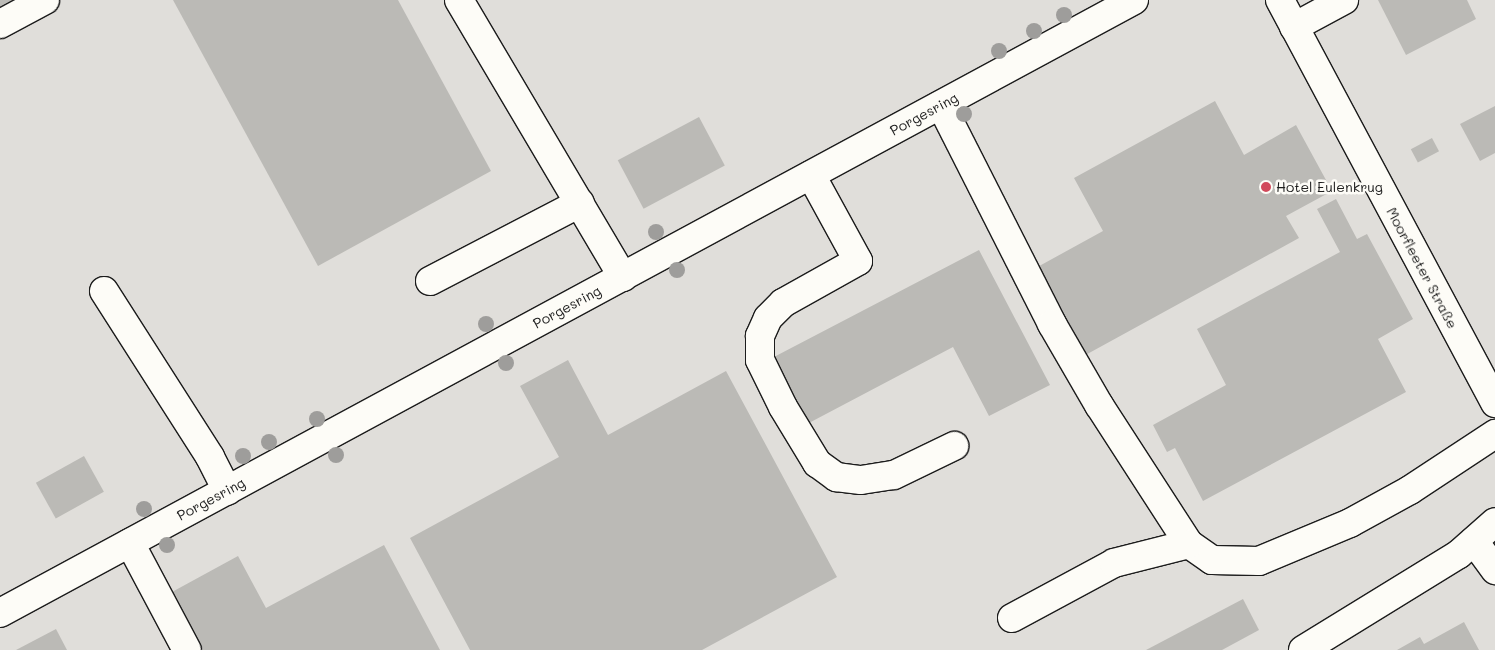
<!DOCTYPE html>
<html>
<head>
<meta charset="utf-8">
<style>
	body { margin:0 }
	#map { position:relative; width:1495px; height:650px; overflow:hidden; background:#f0eeea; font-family:Mali,sans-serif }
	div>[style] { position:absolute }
	.built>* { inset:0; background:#e0deda; transform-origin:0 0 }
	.building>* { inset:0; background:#bbbab6; transform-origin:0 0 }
	.roads { filter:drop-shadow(1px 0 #1c1c1c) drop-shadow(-1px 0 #1c1c1c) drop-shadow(0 1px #1c1c1c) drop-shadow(0 -1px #1c1c1c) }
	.minor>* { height:28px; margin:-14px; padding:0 14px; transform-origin:14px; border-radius:14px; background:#fdfcf7 }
	.trees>* { width:16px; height:16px; margin:-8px; border-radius:50%; background:#9e9d9b }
	.dots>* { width:14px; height:14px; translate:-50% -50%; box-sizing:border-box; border:2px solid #fdfcf7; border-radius:50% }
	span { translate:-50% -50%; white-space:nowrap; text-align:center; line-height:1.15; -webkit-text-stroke:5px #fdfcf7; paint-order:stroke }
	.street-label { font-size:14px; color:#1c1c1c }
	.poi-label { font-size:14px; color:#1c1c1c }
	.left { translate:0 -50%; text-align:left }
</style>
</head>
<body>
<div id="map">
	<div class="built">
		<i style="left:0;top:0;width:1495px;height:650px"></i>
	</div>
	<div class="building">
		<i style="clip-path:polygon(0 0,25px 0,0 14px)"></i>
		<i style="clip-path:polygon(173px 0,398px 0,491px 171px,318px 266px)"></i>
		<i style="clip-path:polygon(1378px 0,1467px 0,1476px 19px,1406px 55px)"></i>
		<i style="clip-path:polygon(1215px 101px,1244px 155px,1296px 125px,1332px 191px,1286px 216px,1299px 238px,1080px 358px,1032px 270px,1103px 231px,1074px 178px)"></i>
		<i style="clip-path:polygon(1495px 106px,1495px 153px,1480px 161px,1460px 124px)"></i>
		<i style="left:699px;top:117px;width:55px;height:92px;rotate:62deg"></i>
		<i style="left:1432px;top:138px;width:15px;height:24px;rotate:62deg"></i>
		<i style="clip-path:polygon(1336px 199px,1357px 239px,1367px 234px,1413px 319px,1378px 339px,1406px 392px,1203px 501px,1175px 448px,1167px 452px,1153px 425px,1226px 385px,1197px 329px,1340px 252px,1317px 209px)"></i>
		<i style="clip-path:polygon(979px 250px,1050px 385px,989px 416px,953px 347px,807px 424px,772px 358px)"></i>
		<i style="clip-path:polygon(568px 360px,608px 435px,726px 371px,837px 577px,702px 650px,470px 650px,410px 538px,559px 457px,520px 386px)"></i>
		<i style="left:84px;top:456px;width:41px;height:55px;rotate:61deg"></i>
		<i style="clip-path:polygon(384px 545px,440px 650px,203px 650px,172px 592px,238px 556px,266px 608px)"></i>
		<i style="clip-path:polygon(1243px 599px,1259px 630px,1222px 650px,1146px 650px)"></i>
		<i style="clip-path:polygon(1464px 622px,1479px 650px,1397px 650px,1420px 637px,1424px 644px)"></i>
		<i style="clip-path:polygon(56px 629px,67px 650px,16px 650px)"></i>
	</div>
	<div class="roads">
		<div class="minor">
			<i style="left:459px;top:0;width:322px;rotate:59.4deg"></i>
			<i style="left:1280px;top:0;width:457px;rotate:61.9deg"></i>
			<i style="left:0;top:24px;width:51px;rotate:-28.1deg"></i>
			<i style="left:1294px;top:27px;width:57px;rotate:-28.4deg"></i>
			<i style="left:941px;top:105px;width:246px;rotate:63.1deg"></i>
			<i style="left:1052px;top:324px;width:94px;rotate:59.9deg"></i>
			<i style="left:1099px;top:405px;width:166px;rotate:57.1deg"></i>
			<i style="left:1189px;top:544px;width:28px;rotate:35deg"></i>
			<i style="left:1212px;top:560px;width:47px;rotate:1.2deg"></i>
			<i style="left:1259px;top:561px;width:99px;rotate:-22.7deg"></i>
			<i style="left:1350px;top:523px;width:68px;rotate:-28.8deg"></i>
			<i style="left:1410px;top:490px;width:102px;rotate:-33.4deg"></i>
			<i style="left:811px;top:175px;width:98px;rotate:61.3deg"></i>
			<i style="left:858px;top:261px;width:86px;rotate:150.8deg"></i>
			<i style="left:783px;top:303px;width:21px;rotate:135deg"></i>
			<i style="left:768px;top:318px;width:20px;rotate:114deg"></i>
			<i style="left:760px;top:336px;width:24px;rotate:90deg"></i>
			<i style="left:760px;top:360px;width:52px;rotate:63.9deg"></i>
			<i style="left:783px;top:407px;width:66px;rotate:58.7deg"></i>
			<i style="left:817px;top:463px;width:24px;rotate:36deg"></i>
			<i style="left:836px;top:477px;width:25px;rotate:7deg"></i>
			<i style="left:861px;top:480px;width:33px;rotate:-9deg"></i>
			<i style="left:894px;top:475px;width:67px;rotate:-25.8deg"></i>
			<i style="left:430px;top:281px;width:169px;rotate:-27.5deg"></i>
			<i style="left:104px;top:291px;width:197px;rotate:57.4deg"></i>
			<i style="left:210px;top:457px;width:38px;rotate:63deg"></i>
			<i style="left:1474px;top:541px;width:36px;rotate:54deg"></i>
			<i style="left:130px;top:543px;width:121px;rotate:62deg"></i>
			<i style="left:0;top:613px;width:1289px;rotate:-28.39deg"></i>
			<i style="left:1012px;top:618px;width:116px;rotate:-28.3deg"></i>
			<i style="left:1114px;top:563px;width:77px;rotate:-14.2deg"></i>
			<i style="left:1303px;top:650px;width:183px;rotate:-31.6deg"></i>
			<i style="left:1459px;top:554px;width:48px;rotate:-41.6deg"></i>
		</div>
	</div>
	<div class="trees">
		<i style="left:1064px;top:15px"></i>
		<i style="left:1034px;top:31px"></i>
		<i style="left:999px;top:51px"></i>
		<i style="left:964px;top:114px"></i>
		<i style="left:656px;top:232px"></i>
		<i style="left:677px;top:270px"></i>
		<i style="left:486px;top:324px"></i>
		<i style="left:506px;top:363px"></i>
		<i style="left:317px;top:419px"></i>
		<i style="left:269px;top:442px"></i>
		<i style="left:336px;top:455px"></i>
		<i style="left:243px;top:456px"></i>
		<i style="left:144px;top:509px"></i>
		<i style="left:167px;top:545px"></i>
	</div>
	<div class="dots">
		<i style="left:1266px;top:187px;background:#d1495b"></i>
	</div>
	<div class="street-label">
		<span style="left:924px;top:114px;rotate:-28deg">Porgesring</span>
		<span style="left:1422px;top:268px;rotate:62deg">Moorfleeter Straße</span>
		<span style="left:567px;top:307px;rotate:-28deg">Porgesring</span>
		<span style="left:211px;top:499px;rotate:-28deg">Porgesring</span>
	</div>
	<div class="poi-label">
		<span class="left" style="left:1276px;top:187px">Hotel Eulenkrug</span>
	</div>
</div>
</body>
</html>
